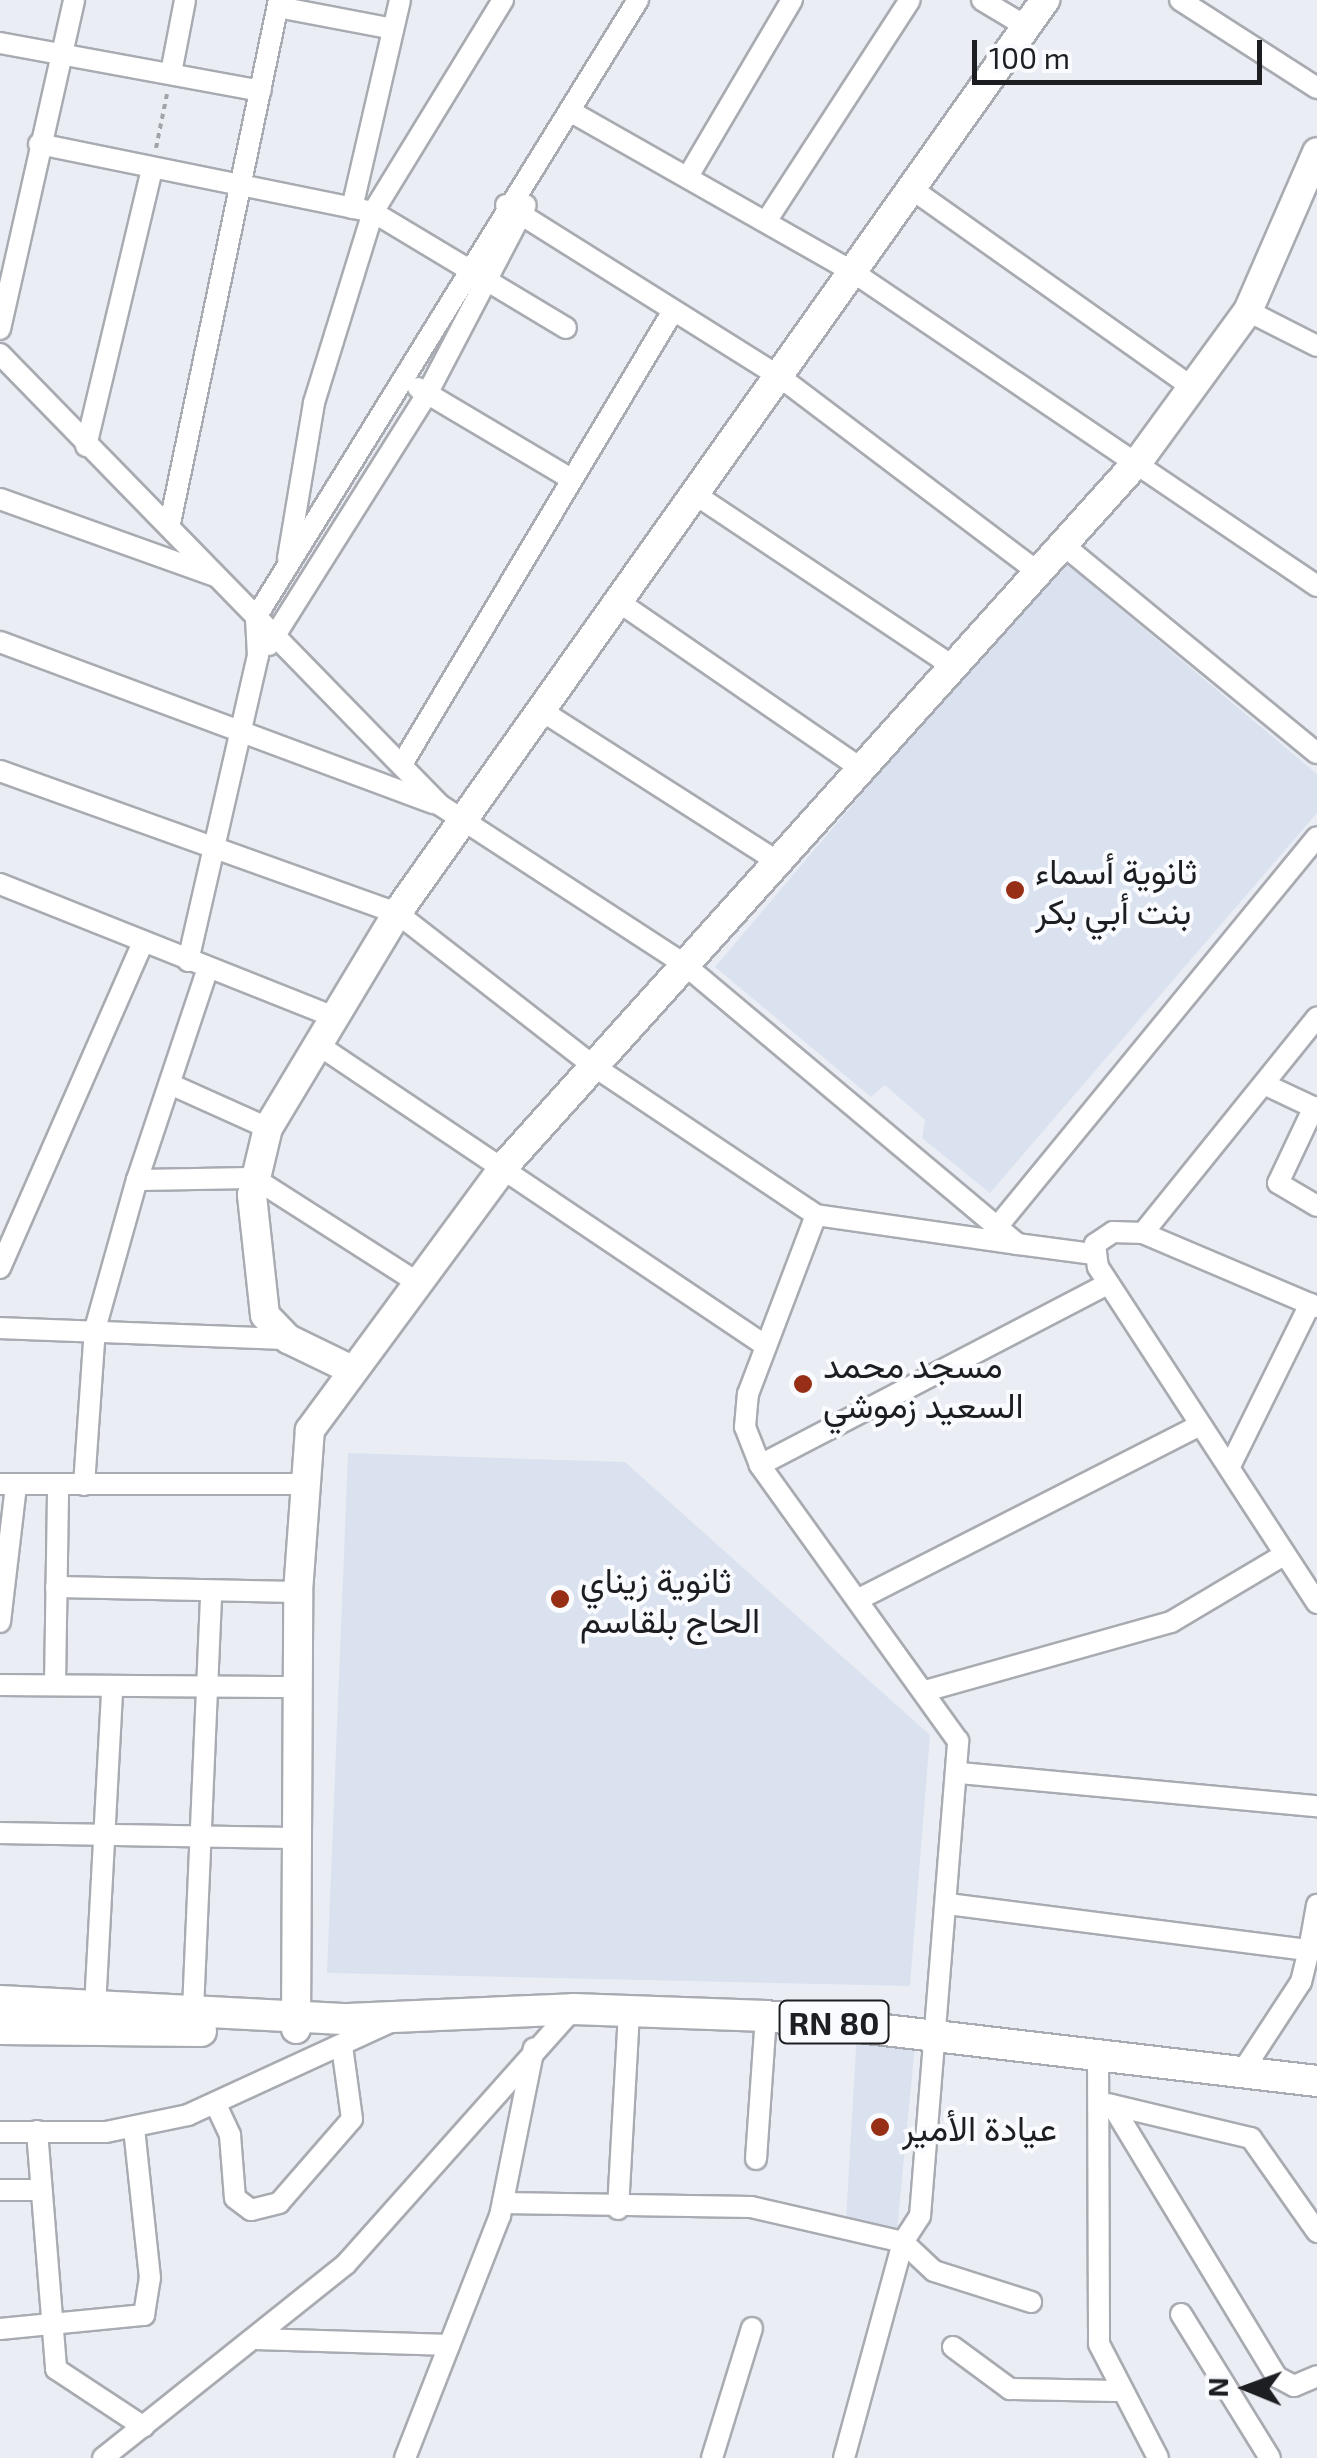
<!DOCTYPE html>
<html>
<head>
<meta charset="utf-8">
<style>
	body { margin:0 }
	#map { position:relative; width:1317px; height:2458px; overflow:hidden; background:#eaeef4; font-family:"Exo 2",Vazirmatn,sans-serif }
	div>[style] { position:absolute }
	.built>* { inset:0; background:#dbe2ef }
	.path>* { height:4px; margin-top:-2px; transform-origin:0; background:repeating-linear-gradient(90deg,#a1a4a9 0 5px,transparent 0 10px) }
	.roads { filter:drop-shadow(2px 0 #a8abb1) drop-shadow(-2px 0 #a8abb1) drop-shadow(0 2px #a8abb1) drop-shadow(0 -2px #a8abb1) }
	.street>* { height:20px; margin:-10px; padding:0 10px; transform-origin:10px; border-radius:10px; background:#fff }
	.secondary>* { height:28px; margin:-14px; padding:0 14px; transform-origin:14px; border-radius:14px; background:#fff }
	.primary>* { height:30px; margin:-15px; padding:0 15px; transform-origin:15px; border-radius:15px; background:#fff }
	.dots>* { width:28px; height:28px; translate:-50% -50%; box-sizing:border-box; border:5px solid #f9fbff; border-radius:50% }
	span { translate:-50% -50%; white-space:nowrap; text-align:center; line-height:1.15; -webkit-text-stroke:8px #f9fbff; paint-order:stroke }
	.shield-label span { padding:2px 8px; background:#f9fbff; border:2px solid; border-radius:8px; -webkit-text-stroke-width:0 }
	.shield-label { font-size:32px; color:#1d1e21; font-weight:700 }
	.poi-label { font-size:35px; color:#1d1e21 }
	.left { translate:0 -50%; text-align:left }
	.north { position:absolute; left:1197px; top:2338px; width:100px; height:100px; -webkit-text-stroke:8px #f9fbff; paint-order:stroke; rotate:271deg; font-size:28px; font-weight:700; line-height:40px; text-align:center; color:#1d1e21 }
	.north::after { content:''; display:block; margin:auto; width:35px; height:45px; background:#1d1e21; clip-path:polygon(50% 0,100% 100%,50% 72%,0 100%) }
	.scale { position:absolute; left:972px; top:40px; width:290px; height:45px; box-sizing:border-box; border:5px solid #1d1e21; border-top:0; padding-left:12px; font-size:30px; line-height:35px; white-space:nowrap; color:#1d1e21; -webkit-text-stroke:8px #f9fbff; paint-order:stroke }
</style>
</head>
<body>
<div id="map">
	<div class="built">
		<i style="clip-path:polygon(1061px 559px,1317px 774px,1317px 813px,990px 1193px,922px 1138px,925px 1120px,885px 1085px,871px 1097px,715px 967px)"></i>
		<i style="clip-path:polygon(348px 1453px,625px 1462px,930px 1735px,910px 1986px,327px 1973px)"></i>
		<i style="clip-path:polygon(857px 2031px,916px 2035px,897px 2231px,846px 2220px)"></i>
	</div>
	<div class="path">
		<i style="left:156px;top:148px;width:55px;rotate:-78.5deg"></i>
	</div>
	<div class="roads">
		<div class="street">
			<i style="left:503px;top:0;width:249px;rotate:121.5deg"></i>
			<i style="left:373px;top:212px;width:225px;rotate:31deg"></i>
			<i style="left:982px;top:0;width:52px;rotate:31deg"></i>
			<i style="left:1180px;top:0;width:163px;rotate:32.7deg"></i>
			<i style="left:278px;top:7px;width:117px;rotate:10.8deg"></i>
			<i style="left:0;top:43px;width:265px;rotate:10.4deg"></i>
			<i style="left:171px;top:73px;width:74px;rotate:-79.1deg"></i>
			<i style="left:575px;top:114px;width:320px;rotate:29.6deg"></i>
			<i style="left:853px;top:272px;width:560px;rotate:34.09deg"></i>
			<i style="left:39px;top:144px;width:341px;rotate:11.5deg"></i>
			<i style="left:373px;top:212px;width:200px;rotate:107.2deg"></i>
			<i style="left:314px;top:403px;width:158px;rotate:99.5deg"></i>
			<i style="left:690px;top:173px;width:201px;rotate:-59.5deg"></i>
			<i style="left:912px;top:189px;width:346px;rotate:35.3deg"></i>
			<i style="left:506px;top:205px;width:324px;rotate:32.1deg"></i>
			<i style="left:780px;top:377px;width:318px;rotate:37.1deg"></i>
			<i style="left:352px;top:208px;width:213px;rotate:-77deg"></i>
			<i style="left:767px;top:220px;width:262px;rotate:-57deg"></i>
			<i style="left:1248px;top:311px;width:77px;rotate:26.9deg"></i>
			<i style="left:0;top:329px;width:337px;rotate:-77.3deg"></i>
			<i style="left:0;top:354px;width:630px;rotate:45.71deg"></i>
			<i style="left:440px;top:805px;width:293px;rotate:33.1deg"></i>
			<i style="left:685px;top:965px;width:434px;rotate:40deg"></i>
			<i style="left:1017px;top:1244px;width:77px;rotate:7.5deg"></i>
			<i style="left:418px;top:388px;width:178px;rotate:30.7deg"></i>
			<i style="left:86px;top:446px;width:286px;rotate:-76.6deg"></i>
			<i style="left:693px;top:493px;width:308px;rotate:33.7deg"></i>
			<i style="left:0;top:499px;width:228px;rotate:19.7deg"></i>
			<i style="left:170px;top:523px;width:534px;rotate:-78.23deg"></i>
			<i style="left:1061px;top:543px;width:331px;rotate:39.4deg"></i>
			<i style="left:616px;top:600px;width:296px;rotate:34.5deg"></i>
			<i style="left:0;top:642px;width:463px;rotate:20.4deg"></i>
			<i style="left:269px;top:645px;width:297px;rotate:-57.8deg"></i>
			<i style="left:427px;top:394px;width:213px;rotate:-62.4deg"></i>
			<i style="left:542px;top:711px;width:280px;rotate:32.6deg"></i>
			<i style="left:402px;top:764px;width:528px;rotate:-59.11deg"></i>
			<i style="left:0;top:771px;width:422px;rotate:19.7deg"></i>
			<i style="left:397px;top:913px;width:251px;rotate:37.9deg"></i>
			<i style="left:595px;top:1067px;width:266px;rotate:33.8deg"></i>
			<i style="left:0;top:884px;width:357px;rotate:21.7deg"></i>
			<i style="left:188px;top:961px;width:313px;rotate:-77.1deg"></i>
			<i style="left:258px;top:656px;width:39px;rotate:-93deg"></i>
			<i style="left:256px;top:617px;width:726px;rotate:-58.24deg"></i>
			<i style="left:317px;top:1044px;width:538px;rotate:33.93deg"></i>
			<i style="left:170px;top:1084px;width:107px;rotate:24.2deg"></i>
			<i style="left:1266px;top:1085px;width:56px;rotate:25.2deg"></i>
			<i style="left:1314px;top:1107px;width:84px;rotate:115.3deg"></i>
			<i style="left:1278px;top:1183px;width:45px;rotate:30.5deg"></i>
			<i style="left:137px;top:1180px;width:224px;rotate:-71.5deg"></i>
			<i style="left:997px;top:1227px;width:504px;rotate:-50.63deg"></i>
			<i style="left:1143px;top:1233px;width:277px;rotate:-51.1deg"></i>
			<i style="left:0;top:1268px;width:355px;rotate:-66.3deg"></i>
			<i style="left:1317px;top:1307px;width:189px;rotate:-157deg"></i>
			<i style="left:1143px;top:1233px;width:30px;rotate:-178deg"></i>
			<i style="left:1113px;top:1232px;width:22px;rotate:146deg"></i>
			<i style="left:1095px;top:1244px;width:23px;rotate:83deg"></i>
			<i style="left:1098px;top:1267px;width:401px;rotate:56.9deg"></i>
			<i style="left:0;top:1328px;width:288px;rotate:2.2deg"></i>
			<i style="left:760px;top:1465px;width:392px;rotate:-27.5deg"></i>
			<i style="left:1230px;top:1466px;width:181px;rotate:-63.7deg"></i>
			<i style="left:0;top:1484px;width:301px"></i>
			<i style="left:84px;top:1485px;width:156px;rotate:-86deg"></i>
			<i style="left:95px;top:1329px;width:155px;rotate:-74.3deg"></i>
			<i style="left:137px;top:1180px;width:117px;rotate:-1deg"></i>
			<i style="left:254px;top:1178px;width:188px;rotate:32.6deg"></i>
			<i style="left:56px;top:1587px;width:242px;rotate:1.2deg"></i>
			<i style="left:857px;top:1600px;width:385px;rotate:-27deg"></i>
			<i style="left:0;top:1622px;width:138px;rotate:-83.3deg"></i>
			<i style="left:0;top:1685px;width:300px;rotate:0.4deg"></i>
			<i style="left:55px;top:1685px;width:199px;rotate:-89.1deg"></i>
			<i style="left:929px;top:1690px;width:251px;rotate:-15.7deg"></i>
			<i style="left:1171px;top:1622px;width:131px;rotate:-30.7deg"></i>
			<i style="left:959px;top:1773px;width:360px;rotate:5.3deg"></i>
			<i style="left:0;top:1833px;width:297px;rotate:1deg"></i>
			<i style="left:948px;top:1904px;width:364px;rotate:7.3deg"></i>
			<i style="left:1309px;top:1950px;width:46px;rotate:-79.9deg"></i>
			<i style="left:95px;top:2007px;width:318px;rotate:-86.9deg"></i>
			<i style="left:193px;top:2010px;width:419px;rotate:-87.5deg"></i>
			<i style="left:1098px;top:2050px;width:294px;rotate:89.8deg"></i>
			<i style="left:1099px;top:2344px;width:128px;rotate:62.6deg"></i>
			<i style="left:1242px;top:2072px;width:108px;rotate:-56.8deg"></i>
			<i style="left:1301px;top:1982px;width:33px;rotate:-76deg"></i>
			<i style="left:1108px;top:2104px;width:147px;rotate:13.4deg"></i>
			<i style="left:1251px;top:2138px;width:115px;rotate:54.9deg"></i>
			<i style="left:1112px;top:2105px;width:318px;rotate:58.8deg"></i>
			<i style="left:1277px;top:2377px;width:19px;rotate:28deg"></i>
			<i style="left:1294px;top:2386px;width:25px;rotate:-23deg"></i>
			<i style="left:217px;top:2107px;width:31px;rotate:65deg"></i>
			<i style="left:230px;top:2135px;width:63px;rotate:85.5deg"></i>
			<i style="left:235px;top:2198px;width:20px;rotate:37deg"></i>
			<i style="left:251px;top:2210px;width:29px;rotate:-14deg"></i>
			<i style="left:279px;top:2203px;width:111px;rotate:-49deg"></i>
			<i style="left:352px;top:2119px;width:74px;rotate:-97.8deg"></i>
			<i style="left:37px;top:2131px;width:239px;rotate:85.4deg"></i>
			<i style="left:56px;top:2369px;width:105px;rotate:33.4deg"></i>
			<i style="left:0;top:2132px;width:106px"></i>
			<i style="left:106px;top:2132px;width:84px;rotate:-11.7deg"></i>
			<i style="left:188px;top:2115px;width:220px;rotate:-24.7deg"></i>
			<i style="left:756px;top:2159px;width:143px;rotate:-86deg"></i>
			<i style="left:0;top:2190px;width:38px"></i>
			<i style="left:503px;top:2203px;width:248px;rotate:0.9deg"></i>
			<i style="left:751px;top:2207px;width:156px;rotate:13deg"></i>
			<i style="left:903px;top:2242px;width:42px;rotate:43.1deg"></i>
			<i style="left:934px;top:2271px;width:102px;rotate:17.7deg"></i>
			<i style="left:618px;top:2209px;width:197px;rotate:-86.8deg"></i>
			<i style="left:1181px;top:2314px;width:169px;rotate:58.3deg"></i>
			<i style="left:0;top:2329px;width:145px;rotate:-5.6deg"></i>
			<i style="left:144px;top:2315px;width:37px;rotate:-81deg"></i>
			<i style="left:150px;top:2278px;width:150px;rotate:-96.1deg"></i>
			<i style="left:257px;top:2339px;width:192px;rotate:1.8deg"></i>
			<i style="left:953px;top:2347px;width:71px;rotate:36.4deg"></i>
			<i style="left:1010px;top:2389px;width:109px;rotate:1.1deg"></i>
			<i style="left:103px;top:2458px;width:311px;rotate:-38.6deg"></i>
			<i style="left:346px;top:2264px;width:341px;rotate:-48.3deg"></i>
			<i style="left:405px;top:2458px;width:260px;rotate:-68.6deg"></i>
			<i style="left:500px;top:2216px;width:171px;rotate:-78.6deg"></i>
			<i style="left:712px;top:2458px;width:136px;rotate:-72.9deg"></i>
			<i style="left:844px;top:2458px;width:224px;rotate:-74.7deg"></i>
			<i style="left:903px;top:2242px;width:31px;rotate:-57deg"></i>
			<i style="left:920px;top:2216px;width:477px;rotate:-85.4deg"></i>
			<i style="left:958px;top:1741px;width:340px;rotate:-125.7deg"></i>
			<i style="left:760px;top:1465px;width:41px;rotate:-111.5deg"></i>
			<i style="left:745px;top:1427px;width:33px;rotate:-85deg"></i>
			<i style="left:748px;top:1394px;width:191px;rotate:-69.2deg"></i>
			<i style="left:816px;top:1215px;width:203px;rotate:8.2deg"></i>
		</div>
		<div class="secondary">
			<i style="left:350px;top:1369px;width:69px;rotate:-154.2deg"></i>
			<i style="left:288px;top:1339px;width:33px;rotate:-134deg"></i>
			<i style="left:265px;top:1315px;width:121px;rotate:-96.2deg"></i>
			<i style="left:252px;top:1195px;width:69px;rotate:-76.6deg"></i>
			<i style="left:268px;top:1128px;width:251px;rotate:-59deg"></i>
			<i style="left:397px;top:913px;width:1120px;rotate:-54.63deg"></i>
			<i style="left:296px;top:2029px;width:437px;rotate:-89.7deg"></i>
			<i style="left:298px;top:1592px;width:162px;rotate:-85.8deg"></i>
			<i style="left:310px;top:1430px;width:330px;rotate:-53.6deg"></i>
			<i style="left:506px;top:1164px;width:948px;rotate:-48.04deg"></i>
			<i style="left:1140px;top:459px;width:183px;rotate:-53.9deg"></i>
			<i style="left:1248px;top:311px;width:173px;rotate:-66.5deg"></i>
		</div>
		<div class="primary">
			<i style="left:0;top:2001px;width:348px;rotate:3deg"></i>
			<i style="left:348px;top:2019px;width:225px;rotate:-2.5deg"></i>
			<i style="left:573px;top:2009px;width:193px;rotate:2.1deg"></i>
			<i style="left:766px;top:2016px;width:555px;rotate:6.73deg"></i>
			<i style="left:0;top:2029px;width:201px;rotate:0.6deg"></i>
		</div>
	</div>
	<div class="dots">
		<i style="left:1015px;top:890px;background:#972f16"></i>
		<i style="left:803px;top:1384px;background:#972f16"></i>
		<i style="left:560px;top:1599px;background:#972f16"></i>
		<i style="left:880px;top:2127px;background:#972f16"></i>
	</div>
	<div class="shield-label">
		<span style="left:834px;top:2022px">RN 80</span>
	</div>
	<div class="poi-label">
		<span class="left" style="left:1035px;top:890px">ثانوية أسماء<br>بنت أبي بكر</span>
		<span class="left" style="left:823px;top:1384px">مسجد محمد<br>السعيد زموشي</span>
		<span class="left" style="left:580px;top:1599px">ثانوية زيناي<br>الحاج بلقاسم</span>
		<span class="left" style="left:902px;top:2127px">عيادة الأمير</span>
	</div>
	<div class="north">N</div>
	<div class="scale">100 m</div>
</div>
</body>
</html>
